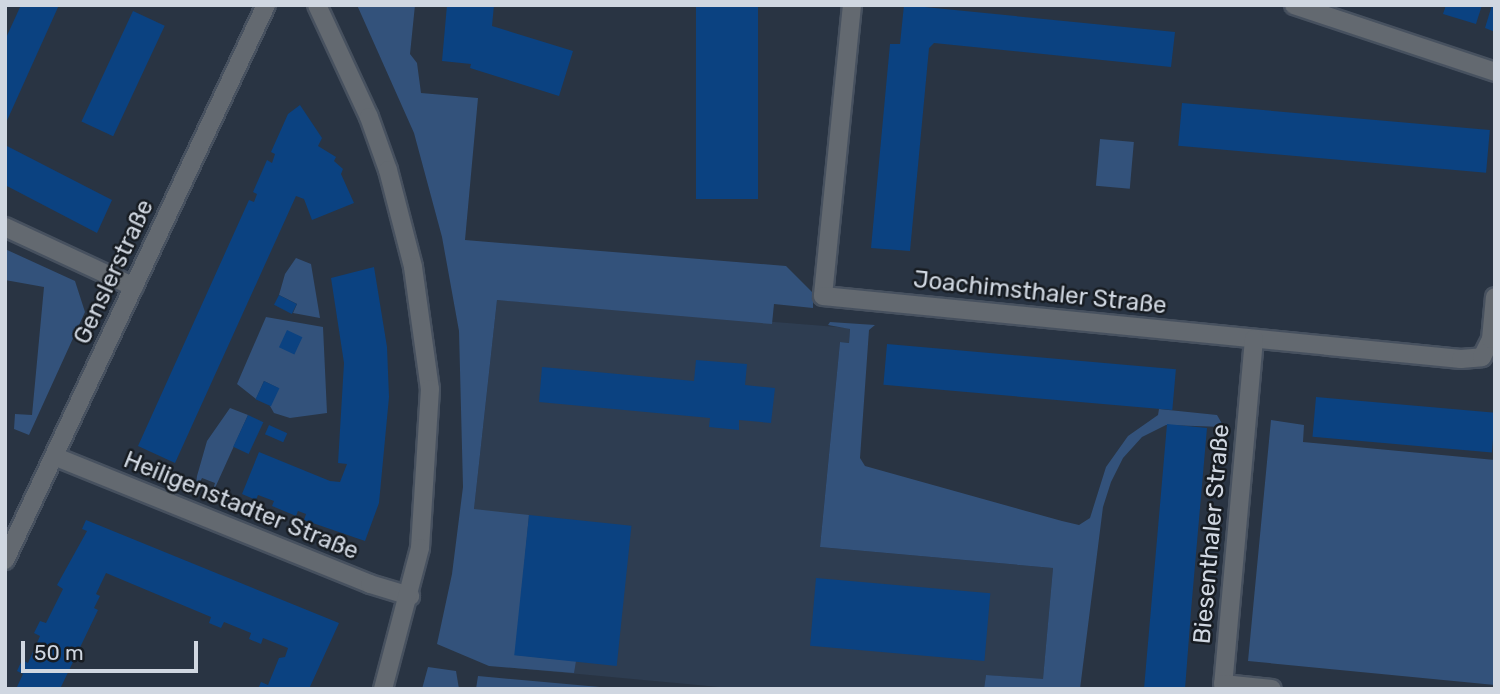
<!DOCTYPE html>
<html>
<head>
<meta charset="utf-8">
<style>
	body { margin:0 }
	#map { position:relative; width:1500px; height:694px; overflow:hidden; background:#293443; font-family:Rubik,sans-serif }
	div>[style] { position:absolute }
	.built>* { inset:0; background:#2e3d51 }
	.green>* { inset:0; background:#33527b; transform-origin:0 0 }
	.building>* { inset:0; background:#0b4281; transform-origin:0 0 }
	.roads { filter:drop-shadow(2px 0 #47515f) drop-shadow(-2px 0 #47515f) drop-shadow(0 2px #47515f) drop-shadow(0 -2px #47515f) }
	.minor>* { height:18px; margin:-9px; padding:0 9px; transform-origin:9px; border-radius:9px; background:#636970 }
	.tertiary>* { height:18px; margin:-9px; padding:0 9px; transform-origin:9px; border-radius:9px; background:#636970 }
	span { translate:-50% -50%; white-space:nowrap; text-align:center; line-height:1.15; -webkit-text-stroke:5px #171c22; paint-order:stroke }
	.street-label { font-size:24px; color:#d0d7e1 }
	.frame { position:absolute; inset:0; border:7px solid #d0d7e1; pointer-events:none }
	.scale { position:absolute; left:21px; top:641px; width:177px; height:32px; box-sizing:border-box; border:4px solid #d0d7e1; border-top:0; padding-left:9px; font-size:21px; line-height:24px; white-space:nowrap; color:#d0d7e1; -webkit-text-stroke:5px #171c22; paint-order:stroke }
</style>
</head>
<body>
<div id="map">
	<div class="built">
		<i style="clip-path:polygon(497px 300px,850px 328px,849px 343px,840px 342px,820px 547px,1053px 568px,1043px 680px,986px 675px,984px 689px,741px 689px,514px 668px,474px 509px)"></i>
	</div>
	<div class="green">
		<i style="clip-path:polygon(357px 5px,415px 5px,410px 54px,417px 63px,421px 93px,478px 98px,465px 240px,786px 266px,813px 293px,813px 308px,774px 304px,772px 324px,497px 300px,474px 509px,529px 515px,516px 655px,576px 661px,574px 673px,489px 666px,437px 644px,452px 574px,463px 487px,459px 331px,442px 237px,414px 133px)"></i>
		<i style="left:1100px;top:139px;width:34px;height:47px;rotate:5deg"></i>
		<i style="clip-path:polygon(5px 249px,75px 281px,85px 312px,29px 435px,14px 429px,15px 414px,32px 415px,44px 287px,5px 280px)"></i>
		<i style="clip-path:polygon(296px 258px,311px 264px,320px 318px,293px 313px,297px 304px,279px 295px,285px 274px)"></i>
		<i style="clip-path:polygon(266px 317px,323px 327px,327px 413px,290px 418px,274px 413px,270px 406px,278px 388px,264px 381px,256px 399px,237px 384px)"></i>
		<i style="clip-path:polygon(830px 322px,875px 325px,869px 330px,860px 458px,865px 466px,1062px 521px,1079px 525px,1090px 518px,1106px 467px,1128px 436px,1158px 415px,1159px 409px,1217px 415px,1224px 427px,1166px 425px,1142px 437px,1123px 458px,1111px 482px,1103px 507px,1080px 689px,984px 689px,986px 675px,1043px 679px,1053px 568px,820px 547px,840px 342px,849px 343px,850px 329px,828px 325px)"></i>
		<i style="clip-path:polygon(230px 408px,248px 415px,210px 499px,215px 483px,202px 478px,195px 492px,197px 476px,207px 441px)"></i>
		<i style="clip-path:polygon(1271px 420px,1304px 425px,1303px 442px,1495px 460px,1495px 685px,1248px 661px)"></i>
		<i style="clip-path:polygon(428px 667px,456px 671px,459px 689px,422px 689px)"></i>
		<i style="clip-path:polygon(478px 676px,622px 689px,476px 689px)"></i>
	</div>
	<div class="building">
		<i style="clip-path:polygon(21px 5px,59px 5px,5px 125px,5px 40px)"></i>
		<i style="clip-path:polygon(447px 5px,494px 5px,492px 26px,573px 51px,559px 96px,470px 68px,471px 64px,442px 61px)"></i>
		<i style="left:696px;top:5px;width:62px;height:194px"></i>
		<i style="clip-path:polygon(904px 5px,1175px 32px,1171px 67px,934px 43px,929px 48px,910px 251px,871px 248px,890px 44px,900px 44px)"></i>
		<i style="clip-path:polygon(1446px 5px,1482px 5px,1476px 24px,1443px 14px)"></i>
		<i style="clip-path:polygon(1492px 5px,1495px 5px,1495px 32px,1485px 28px)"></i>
		<i style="left:133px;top:11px;width:35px;height:122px;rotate:25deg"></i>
		<i style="left:1182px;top:103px;width:309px;height:43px;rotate:5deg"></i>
		<i style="clip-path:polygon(300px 105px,322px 138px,318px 146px,336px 157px,334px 161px,343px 169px,341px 174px,354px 203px,312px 220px,304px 199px,296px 196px,175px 463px,138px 446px,249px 200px,254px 202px,257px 194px,253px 192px,267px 160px,272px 163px,275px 154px,271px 152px,288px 114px)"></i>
		<i style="clip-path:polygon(5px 145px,112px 200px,97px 233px,5px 185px)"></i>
		<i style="clip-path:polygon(374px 267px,387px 347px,389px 397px,379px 503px,365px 541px,304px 520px,306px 514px,298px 511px,296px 516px,272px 506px,274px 501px,258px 495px,256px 500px,242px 494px,259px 452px,330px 481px,340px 482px,347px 464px,338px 463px,344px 363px,331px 278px)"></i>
		<i style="left:279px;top:295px;width:20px;height:11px;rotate:27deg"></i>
		<i style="left:287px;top:330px;width:17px;height:19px;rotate:25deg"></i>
		<i style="left:887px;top:344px;width:290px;height:41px;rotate:5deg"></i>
		<i style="clip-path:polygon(696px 360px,747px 364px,745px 385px,775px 388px,771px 423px,739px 420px,739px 430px,709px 427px,710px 418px,539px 402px,542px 367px,694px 381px)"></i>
		<i style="left:264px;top:381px;width:17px;height:20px;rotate:25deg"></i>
		<i style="left:1316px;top:397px;width:180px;height:40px;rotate:5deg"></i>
		<i style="left:248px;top:415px;width:17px;height:35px;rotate:25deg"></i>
		<i style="clip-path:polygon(1167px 424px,1207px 428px,1191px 611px,1185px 689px,1144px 689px)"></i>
		<i style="left:269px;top:425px;width:20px;height:10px;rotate:24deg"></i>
		<i style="left:529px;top:515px;width:103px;height:141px;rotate:6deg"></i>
		<i style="clip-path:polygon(86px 520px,339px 623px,309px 689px,258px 689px,261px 682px,268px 685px,279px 658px,285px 657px,288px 648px,263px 638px,261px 644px,249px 639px,251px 633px,224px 622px,221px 628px,209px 623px,211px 617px,106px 573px,96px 594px,100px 596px,94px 608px,98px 610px,60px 689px,16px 689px,23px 674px,17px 671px,22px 660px,28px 663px,40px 636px,34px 633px,40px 621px,46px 623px,63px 589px,57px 585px,87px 531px,82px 529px)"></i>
		<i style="left:816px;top:578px;width:175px;height:68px;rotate:5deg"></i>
	</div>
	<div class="roads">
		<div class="minor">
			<i style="left:852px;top:5px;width:292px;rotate:95.7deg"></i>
			<i style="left:823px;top:296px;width:641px;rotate:5.64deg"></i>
			<i style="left:1461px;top:359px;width:21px;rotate:-5deg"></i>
			<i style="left:1482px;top:357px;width:20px;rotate:-63deg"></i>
			<i style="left:1491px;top:339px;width:42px;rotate:-84.6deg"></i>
			<i style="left:1294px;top:5px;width:212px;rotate:18.4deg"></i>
			<i style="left:5px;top:227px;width:142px;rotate:24.9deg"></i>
			<i style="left:1254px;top:339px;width:346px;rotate:95.1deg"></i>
			<i style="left:1223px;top:684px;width:49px;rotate:5.8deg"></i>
			<i style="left:56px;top:457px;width:339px;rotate:22deg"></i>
			<i style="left:370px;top:584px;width:42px;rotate:16.7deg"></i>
			<i style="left:5px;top:560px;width:613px;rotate:-64.81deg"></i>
		</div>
		<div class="tertiary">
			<i style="left:317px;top:5px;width:123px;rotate:65.1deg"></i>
			<i style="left:369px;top:117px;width:56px;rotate:70.3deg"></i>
			<i style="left:388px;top:170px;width:100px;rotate:75.5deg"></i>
			<i style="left:413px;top:267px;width:123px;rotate:82.1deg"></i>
			<i style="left:430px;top:389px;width:159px;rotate:93.6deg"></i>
			<i style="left:420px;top:548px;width:146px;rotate:104.7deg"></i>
		</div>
	</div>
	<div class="street-label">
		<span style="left:114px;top:272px;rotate:-65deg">Genslerstraße</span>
		<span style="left:1040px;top:293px;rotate:6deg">Joachimsthaler Straße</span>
		<span style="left:241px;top:506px;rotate:22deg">Heiligenstadter Straße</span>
		<span style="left:1212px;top:534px;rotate:-85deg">Biesenthaler Straße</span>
	</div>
	<div class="frame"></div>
	<div class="scale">50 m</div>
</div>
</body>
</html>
